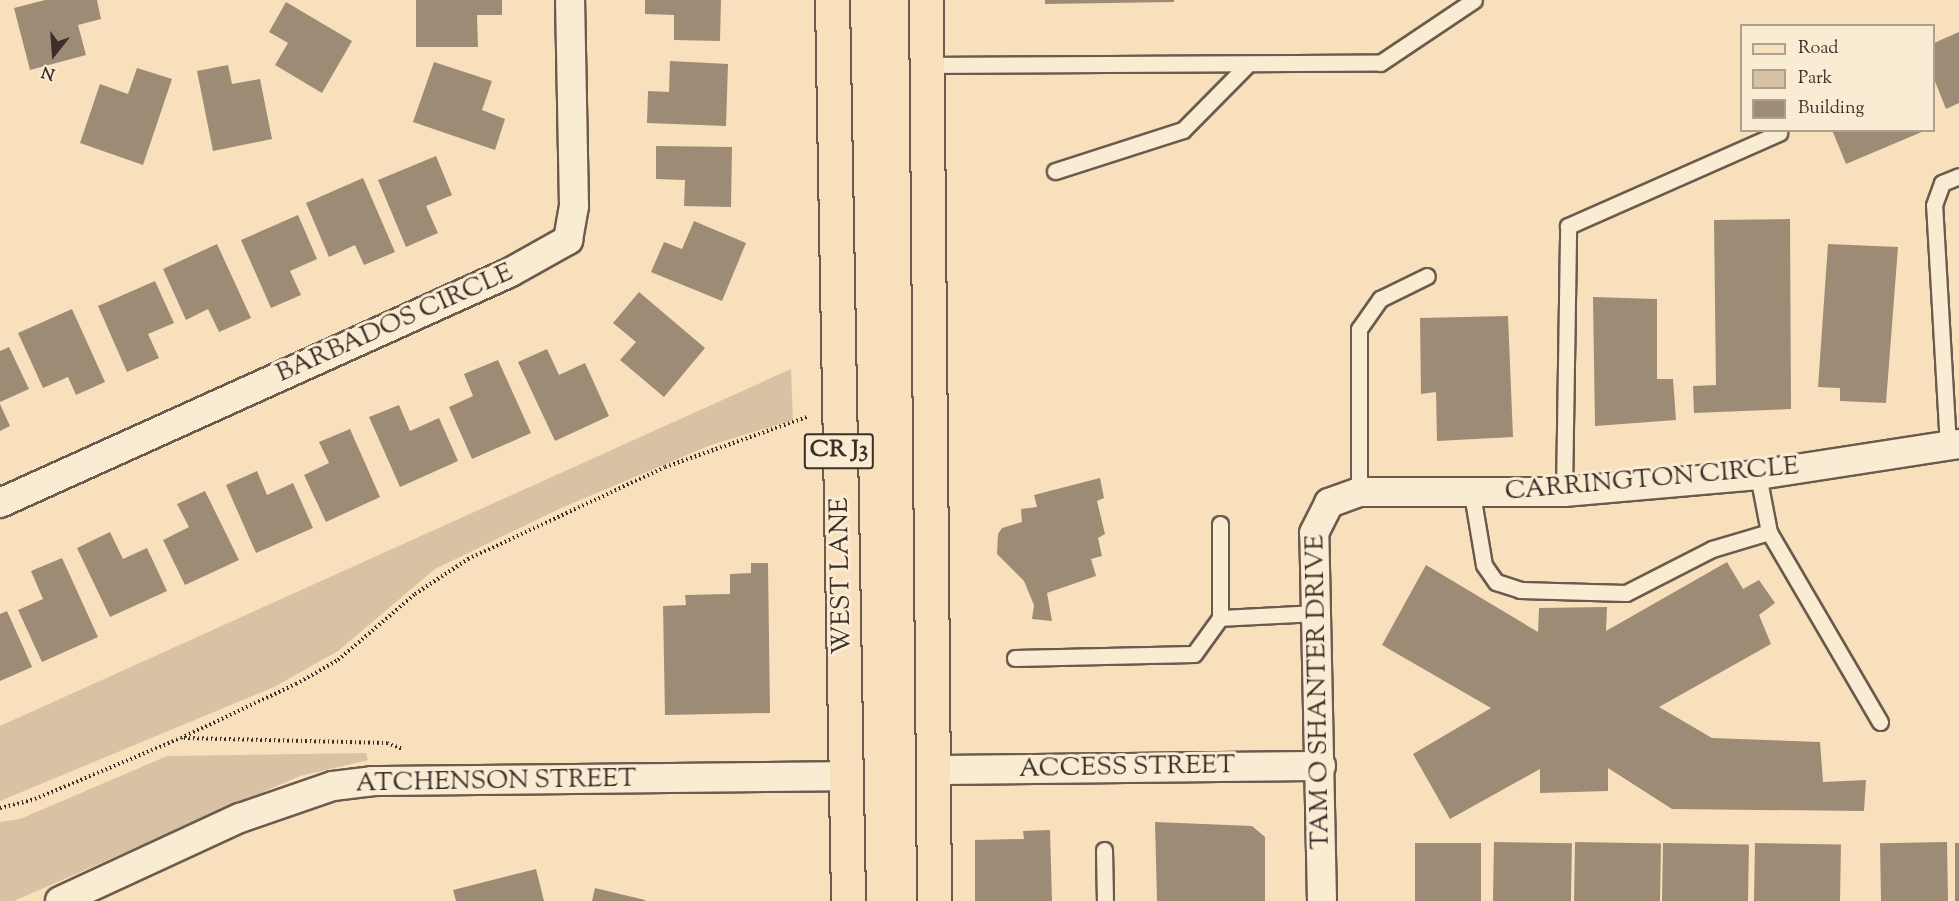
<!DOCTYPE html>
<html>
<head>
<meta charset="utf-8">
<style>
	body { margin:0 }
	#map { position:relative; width:1959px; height:901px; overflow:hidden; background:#f8e0bc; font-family:"Sorts Mill Goudy",serif }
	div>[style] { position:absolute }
	.green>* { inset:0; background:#d8c2a3 }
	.building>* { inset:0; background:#9e8b75; transform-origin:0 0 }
	.path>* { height:4px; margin-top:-2px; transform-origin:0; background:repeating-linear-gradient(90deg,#3c2f29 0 1.5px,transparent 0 4.5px) }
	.roads { filter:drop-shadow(2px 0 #6b5b4e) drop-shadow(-2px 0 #6b5b4e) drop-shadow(0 2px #6b5b4e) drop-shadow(0 -2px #6b5b4e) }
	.service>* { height:15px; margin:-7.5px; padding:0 7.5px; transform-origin:7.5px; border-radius:7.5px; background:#faebd3 }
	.minor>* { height:28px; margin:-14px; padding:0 14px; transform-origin:14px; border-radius:14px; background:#faebd3 }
	.primary>* { height:33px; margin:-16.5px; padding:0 16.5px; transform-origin:16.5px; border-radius:16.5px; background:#f8e0bc }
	span { translate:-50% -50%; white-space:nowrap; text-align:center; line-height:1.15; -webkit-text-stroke:6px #faebd3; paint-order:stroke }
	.shield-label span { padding:2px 4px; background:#faebd3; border:2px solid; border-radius:4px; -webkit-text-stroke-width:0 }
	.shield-label { font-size:24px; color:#3c2f29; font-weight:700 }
	.street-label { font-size:26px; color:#3c2f29 }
	.legend { position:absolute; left:1740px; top:24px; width:195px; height:108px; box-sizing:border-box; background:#faebd3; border:2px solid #aea08f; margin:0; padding:8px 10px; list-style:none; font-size:18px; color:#3c2f29 }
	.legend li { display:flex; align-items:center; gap:12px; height:30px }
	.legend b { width:30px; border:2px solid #aea08f }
	.north { position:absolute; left:24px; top:24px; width:60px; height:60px; -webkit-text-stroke:4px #faebd3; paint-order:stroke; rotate:197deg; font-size:16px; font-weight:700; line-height:24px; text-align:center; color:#3c2f29 }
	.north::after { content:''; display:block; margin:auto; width:21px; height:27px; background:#3c2f29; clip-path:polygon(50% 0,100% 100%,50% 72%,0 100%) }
</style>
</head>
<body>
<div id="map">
	<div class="green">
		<i style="clip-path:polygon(791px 369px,793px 420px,711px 445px,561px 508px,435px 569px,338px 651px,274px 687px,0 801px,0 726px)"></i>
		<i style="clip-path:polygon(366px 753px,368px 760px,300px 776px,14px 901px,0 901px,0 822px,20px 819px,167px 756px)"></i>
	</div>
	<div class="building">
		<i style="clip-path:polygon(45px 0,97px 0,101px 19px,78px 25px,86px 55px,30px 70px,14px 8px)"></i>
		<i style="clip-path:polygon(416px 0,502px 0,502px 15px,477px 15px,478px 47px,416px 47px)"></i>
		<i style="clip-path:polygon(645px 0,721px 0,720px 41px,674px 40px,674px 15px,645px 14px)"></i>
		<i style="clip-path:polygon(1045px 0,1174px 0,1174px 2px,1045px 4px)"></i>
		<i style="clip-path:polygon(286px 2px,352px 41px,322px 93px,275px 65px,288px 43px,269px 32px)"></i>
		<i style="clip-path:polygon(1959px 32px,1959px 103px,1946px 109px,1934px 79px,1934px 43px)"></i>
		<i style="clip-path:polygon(670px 61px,728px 64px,726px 126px,647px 123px,648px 91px,669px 92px)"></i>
		<i style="clip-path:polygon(434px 62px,492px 81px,482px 110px,505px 119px,495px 150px,413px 122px)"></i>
		<i style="clip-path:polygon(228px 65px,232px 84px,260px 79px,272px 139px,213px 151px,197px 71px)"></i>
		<i style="clip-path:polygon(137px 68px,172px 79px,143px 165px,80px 143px,100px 84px,128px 94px)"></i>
		<i style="clip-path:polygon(1832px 130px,1924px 130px,1924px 131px,1846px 164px)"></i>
		<i style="clip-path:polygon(656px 146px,732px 147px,731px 207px,684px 206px,685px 180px,656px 179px)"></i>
		<i style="clip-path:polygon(436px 156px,452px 195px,426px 206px,438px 233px,406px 247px,378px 180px)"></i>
		<i style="clip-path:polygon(363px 178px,395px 252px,364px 265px,355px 245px,329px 257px,306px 203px)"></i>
		<i style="clip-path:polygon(298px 215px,317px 259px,290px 271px,301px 295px,271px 308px,241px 240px)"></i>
		<i style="clip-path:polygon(1790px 219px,1791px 409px,1694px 413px,1693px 386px,1716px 385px,1714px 220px)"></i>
		<i style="clip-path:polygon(694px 221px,746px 243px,722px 301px,651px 272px,664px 242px,682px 249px)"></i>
		<i style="clip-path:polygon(217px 244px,251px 318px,219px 332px,208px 309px,186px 320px,163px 269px)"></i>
		<i style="clip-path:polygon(1828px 244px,1898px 247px,1886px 403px,1840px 401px,1840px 388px,1818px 387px)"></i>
		<i style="clip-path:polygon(155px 281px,174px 323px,148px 334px,159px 358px,127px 372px,98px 306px)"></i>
		<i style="clip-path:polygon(639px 292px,705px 348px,664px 397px,620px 360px,636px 342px,613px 323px)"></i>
		<i style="clip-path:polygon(1593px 297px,1657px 299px,1657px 379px,1673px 379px,1676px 420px,1595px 426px)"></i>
		<i style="clip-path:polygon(72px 309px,105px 382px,76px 395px,68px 377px,43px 388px,18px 333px)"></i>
		<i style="clip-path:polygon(1508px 316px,1513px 437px,1437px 441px,1436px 392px,1421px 394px,1420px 318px)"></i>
		<i style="clip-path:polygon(9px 347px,29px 389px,0 402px,0 351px)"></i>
		<i style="clip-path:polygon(547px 349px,559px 375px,585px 363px,609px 416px,555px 441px,518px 362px)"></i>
		<i style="clip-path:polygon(498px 360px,531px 433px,472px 459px,449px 407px,473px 396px,464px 374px)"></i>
		<i style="clip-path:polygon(0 404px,10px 426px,0 431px)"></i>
		<i style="clip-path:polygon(399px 405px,410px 431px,439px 418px,458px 461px,400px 487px,369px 417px)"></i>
		<i style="clip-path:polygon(350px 429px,380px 497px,326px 522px,304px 475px,329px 463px,319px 442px)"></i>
		<i style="clip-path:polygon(257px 471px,267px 495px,293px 483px,313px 528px,256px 553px,226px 485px)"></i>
		<i style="clip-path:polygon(1100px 478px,1104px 498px,1097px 501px,1105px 534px,1098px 538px,1102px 556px,1091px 559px,1096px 576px,1047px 593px,1052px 621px,1032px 619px,1034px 605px,1024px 581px,997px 554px,998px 534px,1002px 528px,1022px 522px,1021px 509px,1037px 507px,1034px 495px)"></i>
		<i style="clip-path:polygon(205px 491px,239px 560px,185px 585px,163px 540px,189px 527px,177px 504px)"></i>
		<i style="clip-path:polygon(110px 532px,123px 559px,147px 548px,167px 591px,110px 617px,77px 548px)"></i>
		<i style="clip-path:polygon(62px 558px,98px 637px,42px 662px,18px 610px,43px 599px,31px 571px)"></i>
		<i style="clip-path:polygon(1727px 562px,1743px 589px,1759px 580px,1775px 603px,1759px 615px,1771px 644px,1659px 707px,1712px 738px,1820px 742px,1823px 782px,1866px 780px,1864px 811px,1672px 809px,1608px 768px,1608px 791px,1540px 793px,1540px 769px,1450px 819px,1413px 754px,1491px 708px,1382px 645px,1426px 565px,1538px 632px,1539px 608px,1607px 607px,1606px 631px)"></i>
		<i style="clip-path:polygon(751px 563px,768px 563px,770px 713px,665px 715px,663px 606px,686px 605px,685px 595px,730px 594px,730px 574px,751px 573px)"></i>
		<i style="clip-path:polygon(7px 611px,32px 667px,0 681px,0 614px)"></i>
		<i style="clip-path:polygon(1155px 822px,1252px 826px,1265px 837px,1265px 901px,1157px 901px)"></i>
		<i style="clip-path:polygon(1050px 830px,1052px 901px,975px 901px,975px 840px,1024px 839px,1023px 831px)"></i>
		<i style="left:1494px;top:842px;width:78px;height:59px;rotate:1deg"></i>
		<i style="left:1575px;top:842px;width:86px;height:59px;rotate:1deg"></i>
		<i style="left:1947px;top:842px;width:59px;height:67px;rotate:89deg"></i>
		<i style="left:1415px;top:843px;width:66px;height:58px"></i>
		<i style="left:1663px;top:843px;width:86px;height:58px;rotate:1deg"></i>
		<i style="left:1755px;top:843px;width:86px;height:58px;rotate:1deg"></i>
		<i style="left:1955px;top:843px;width:4px;height:58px"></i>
		<i style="clip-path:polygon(536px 869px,544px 901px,456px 901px,453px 890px)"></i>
		<i style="clip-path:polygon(595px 888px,645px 900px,645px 901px,592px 901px)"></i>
	</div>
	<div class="path">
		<i style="left:184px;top:738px;width:203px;rotate:1.4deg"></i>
		<i style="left:387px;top:743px;width:17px;rotate:21deg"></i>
		<i style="left:0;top:808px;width:36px;rotate:-14deg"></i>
		<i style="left:35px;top:799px;width:158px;rotate:-22.7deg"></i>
		<i style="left:181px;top:738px;width:127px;rotate:-25.2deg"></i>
		<i style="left:296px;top:684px;width:48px;rotate:-29.7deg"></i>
		<i style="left:338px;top:660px;width:101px;rotate:-40.6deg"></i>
		<i style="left:415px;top:594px;width:64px;rotate:-33.4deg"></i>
		<i style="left:468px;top:559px;width:217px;rotate:-25deg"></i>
		<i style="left:665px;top:467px;width:151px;rotate:-19.4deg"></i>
	</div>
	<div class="roads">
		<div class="service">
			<i style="left:927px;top:65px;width:453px;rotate:-0.3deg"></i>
			<i style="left:1380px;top:63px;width:113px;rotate:-33.8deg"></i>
			<i style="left:1055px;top:171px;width:134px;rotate:-17.8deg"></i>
			<i style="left:1183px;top:130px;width:93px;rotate:-45.4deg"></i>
			<i style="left:1948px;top:446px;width:241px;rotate:-93.3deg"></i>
			<i style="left:1934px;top:205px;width:23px;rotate:-70deg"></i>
			<i style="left:1942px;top:183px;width:18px;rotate:-22deg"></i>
			<i style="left:1758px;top:475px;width:58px;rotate:79.1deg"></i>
			<i style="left:1769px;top:532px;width:220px;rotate:59.7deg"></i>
			<i style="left:1359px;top:492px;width:163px;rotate:-90deg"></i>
			<i style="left:1359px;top:329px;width:37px;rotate:-55deg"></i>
			<i style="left:1380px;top:299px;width:52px;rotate:-26.1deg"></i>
			<i style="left:1564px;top:492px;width:266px;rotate:-89.1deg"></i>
			<i style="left:1568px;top:226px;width:231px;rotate:-23.8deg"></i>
			<i style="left:1472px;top:494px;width:72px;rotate:80.4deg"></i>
			<i style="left:1484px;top:565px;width:21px;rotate:55deg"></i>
			<i style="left:1496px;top:582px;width:25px;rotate:18deg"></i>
			<i style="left:1520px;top:590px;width:106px;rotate:1.6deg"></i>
			<i style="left:1626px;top:593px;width:97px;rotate:-27.1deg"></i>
			<i style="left:1712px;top:549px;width:59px;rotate:-16.6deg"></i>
			<i style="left:1220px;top:618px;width:99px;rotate:-2.9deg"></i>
			<i style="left:1015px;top:658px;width:179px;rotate:-1.3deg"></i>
			<i style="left:1194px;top:654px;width:44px;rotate:-54.2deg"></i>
			<i style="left:1220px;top:618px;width:94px;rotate:-90deg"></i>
			<i style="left:1104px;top:850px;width:51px;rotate:88.9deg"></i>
		</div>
		<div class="minor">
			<i style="left:0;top:503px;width:559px;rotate:-24.32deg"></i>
			<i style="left:509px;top:273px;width:68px;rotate:-29.2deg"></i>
			<i style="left:568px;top:240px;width:35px;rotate:-80deg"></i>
			<i style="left:574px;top:206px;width:206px;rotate:-91.1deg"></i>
			<i style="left:933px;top:770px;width:388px;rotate:-0.6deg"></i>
			<i style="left:60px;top:901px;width:198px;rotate:-24.8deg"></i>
			<i style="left:240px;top:818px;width:98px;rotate:-19deg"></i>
			<i style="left:333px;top:786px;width:39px;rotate:-7deg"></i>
			<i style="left:372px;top:781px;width:475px;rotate:-0.6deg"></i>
			<i style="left:1322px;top:901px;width:368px;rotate:-91.2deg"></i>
			<i style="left:1314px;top:533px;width:34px;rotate:-63deg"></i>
			<i style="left:1329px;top:503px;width:32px;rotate:-20deg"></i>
			<i style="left:1359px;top:492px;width:205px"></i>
			<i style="left:1564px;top:492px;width:195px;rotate:-5deg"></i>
			<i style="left:1758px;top:475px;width:203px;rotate:-8.8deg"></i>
		</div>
		<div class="primary">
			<i style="left:832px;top:0;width:901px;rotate:88.98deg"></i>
			<i style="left:926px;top:0;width:901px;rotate:89.49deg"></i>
		</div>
	</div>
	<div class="shield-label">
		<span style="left:839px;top:451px">CR J3</span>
	</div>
	<div class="street-label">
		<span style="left:395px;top:324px;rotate:-24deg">BARBADOS CIRCLE</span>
		<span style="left:1652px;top:480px;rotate:-5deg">CARRINGTON CIRCLE</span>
		<span style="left:842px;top:576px;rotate:-91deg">WEST LANE</span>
		<span style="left:1319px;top:692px;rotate:-91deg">TAM O SHANTER DRIVE</span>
		<span style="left:1127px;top:768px;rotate:-1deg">ACCESS STREET</span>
		<span style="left:496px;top:782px;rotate:-1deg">ATCHENSON STREET</span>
	</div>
	<ul class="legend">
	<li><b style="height:8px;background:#f8e0bc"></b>Road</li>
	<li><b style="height:16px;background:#d8c2a3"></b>Park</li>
	<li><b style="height:16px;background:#9e8b75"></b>Building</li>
	</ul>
	<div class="north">N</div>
</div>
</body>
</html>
